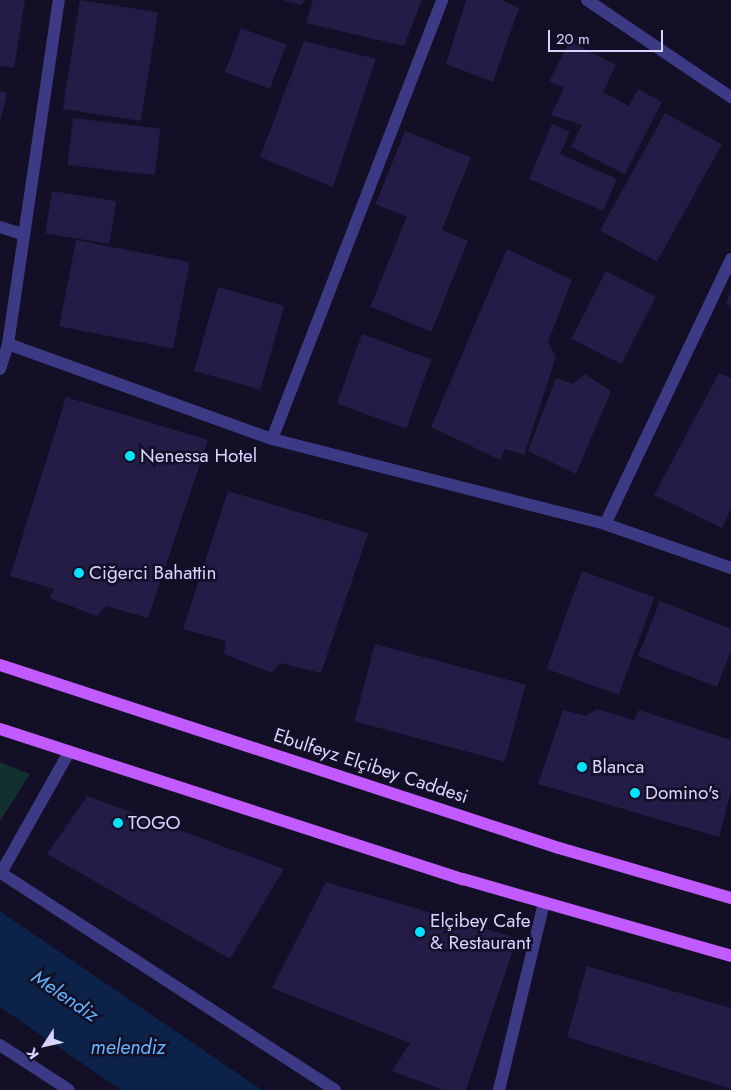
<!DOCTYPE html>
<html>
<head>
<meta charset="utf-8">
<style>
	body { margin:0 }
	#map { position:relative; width:731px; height:1090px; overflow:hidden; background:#130f26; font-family:Jost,sans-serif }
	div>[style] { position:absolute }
	.green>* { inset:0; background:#12302f }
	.water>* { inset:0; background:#0c2248 }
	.building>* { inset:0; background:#241b47; transform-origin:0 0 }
	.minor>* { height:12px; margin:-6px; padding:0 6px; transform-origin:6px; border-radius:6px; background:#3d3a85 }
	.major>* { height:12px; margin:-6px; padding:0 6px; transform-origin:6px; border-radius:6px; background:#c25bff }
	.dots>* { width:14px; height:14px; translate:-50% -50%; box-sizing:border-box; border:2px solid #130f26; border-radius:50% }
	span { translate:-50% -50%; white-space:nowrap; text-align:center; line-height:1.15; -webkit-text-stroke:5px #130f26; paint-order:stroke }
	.poi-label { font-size:19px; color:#d9d4ff }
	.left { translate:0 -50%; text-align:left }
	.street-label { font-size:19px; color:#d9d4ff }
	.water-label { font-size:20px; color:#62b6ff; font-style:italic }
	.north { position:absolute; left:20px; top:1020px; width:50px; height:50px; -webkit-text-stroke:4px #130f26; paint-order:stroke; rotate:235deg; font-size:14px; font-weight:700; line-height:20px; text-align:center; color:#d9d4ff }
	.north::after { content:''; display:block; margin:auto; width:18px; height:22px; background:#d9d4ff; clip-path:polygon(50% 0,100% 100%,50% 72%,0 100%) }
	.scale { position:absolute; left:548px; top:30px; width:115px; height:22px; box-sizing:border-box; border:2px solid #d9d4ff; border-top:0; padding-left:6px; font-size:15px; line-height:18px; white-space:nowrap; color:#d9d4ff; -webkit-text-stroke:4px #130f26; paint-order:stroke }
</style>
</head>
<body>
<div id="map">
	<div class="green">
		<i style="clip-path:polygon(0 762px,30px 774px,0 821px)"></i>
	</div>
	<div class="water">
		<i style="clip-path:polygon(0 911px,4px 914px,262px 1090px,121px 1090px,0 1007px)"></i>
	</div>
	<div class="building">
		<i style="clip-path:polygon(0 0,25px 0,14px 68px,0 66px)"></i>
		<i style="left:80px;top:0;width:79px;height:110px;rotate:9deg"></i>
		<i style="clip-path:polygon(282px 0,304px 0,302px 5px)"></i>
		<i style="clip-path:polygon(313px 0,422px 0,404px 46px,306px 23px)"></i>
		<i style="clip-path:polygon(466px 0,502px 0,519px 8px,493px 82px,446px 64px)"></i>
		<i style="left:241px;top:28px;width:48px;height:47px;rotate:20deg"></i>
		<i style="clip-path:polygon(304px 41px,376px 59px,333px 187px,260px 157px)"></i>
		<i style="clip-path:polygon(570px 41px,616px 65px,603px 92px,629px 106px,638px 89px,662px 102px,625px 174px,571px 147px,582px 125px,551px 115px,564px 88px,549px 81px)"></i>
		<i style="clip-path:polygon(0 91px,7px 93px,1px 119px,0 119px)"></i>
		<i style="left:665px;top:113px;width:65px;height:134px;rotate:29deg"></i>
		<i style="left:73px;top:118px;width:88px;height:47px;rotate:7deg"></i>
		<i style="clip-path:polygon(552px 124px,570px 132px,560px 154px,617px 179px,603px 211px,529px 179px)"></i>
		<i style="left:405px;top:131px;width:71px;height:79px;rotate:22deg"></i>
		<i style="left:52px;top:191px;width:65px;height:43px;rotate:9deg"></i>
		<i style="left:407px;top:216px;width:66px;height:98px;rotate:22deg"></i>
		<i style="left:76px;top:240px;width:116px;height:88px;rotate:11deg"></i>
		<i style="clip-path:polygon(507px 249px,572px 280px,548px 342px,556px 357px,524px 455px,505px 449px,500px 460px,431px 427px)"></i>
		<i style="left:606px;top:271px;width:56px;height:76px;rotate:27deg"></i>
		<i style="left:218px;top:287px;width:69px;height:87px;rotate:16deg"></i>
		<i style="clip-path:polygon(731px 292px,731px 306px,726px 303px)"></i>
		<i style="left:362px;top:334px;width:74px;height:74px;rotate:20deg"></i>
		<i style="clip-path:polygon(719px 373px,731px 378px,731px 508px,722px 528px,654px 495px)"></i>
		<i style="clip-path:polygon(585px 374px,611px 391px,576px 474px,528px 451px,556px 378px,573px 384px)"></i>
		<i style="clip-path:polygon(66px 397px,208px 440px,148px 618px,106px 606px,97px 616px,49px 598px,54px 589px,10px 576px)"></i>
		<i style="clip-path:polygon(228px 491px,368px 533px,321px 673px,280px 663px,272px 673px,224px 654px,226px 641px,183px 629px)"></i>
		<i style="left:582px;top:571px;width:77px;height:104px;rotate:20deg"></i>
		<i style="clip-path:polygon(660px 601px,731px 629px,731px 651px,717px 687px,638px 656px)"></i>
		<i style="left:375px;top:644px;width:156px;height:80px;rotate:15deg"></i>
		<i style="clip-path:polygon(597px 709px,634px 720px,639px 710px,731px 740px,731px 791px,719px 837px,538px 784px,563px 710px,586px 716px)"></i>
		<i style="clip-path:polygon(87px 796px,284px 869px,230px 959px,47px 854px)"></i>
		<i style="clip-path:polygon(326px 882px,517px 938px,466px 1090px,443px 1090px,392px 1071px,410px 1043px,272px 988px)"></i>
		<i style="clip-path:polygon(587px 966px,731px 1008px,731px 1089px,567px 1037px)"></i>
	</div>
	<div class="minor">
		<i style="left:587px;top:0;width:174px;rotate:34deg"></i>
		<i style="left:0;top:227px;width:22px;rotate:18deg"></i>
		<i style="left:731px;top:259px;width:293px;rotate:115.4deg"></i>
		<i style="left:605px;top:524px;width:133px;rotate:19.2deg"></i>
		<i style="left:8px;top:344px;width:281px;rotate:19.8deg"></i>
		<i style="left:272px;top:439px;width:344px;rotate:14.3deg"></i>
		<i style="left:0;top:369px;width:26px;rotate:-72deg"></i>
		<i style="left:8px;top:344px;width:348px;rotate:-81.6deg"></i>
		<i style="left:272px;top:439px;width:471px;rotate:-68.8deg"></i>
		<i style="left:68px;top:754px;width:137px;rotate:119.4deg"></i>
		<i style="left:1px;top:873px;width:398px;rotate:33deg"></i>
		<i style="left:0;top:1045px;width:82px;rotate:33.1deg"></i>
		<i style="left:499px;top:1090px;width:193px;rotate:-76.5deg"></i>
	</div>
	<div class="major">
		<i style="left:0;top:665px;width:588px;rotate:18.13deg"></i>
		<i style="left:559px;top:848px;width:179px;rotate:16.2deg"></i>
		<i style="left:0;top:729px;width:487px;rotate:18deg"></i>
		<i style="left:463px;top:879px;width:279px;rotate:16deg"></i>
	</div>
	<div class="dots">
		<i style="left:130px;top:456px;background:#00e5ff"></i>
		<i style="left:79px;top:573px;background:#00e5ff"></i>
		<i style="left:582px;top:767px;background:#00e5ff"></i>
		<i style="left:635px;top:793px;background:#00e5ff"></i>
		<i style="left:118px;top:823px;background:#00e5ff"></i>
		<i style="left:420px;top:932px;background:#00e5ff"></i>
	</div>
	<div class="poi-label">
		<span class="left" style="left:140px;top:456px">Nenessa Hotel</span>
		<span class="left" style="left:89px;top:573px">Ciğerci Bahattin</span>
		<span class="left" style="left:592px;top:767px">Blanca</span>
		<span class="left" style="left:645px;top:793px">Domino's</span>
		<span class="left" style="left:128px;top:823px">TOGO</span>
		<span class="left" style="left:430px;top:932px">Elçibey Cafe<br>&amp; Restaurant</span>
	</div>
	<div class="street-label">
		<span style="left:371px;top:766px;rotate:18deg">Ebulfeyz Elçibey Caddesi</span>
	</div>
	<div class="water-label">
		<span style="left:65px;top:996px;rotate:34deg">Melendiz</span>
		<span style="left:128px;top:1047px">melendiz</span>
	</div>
	<div class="north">K</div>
	<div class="scale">20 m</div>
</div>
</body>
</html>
